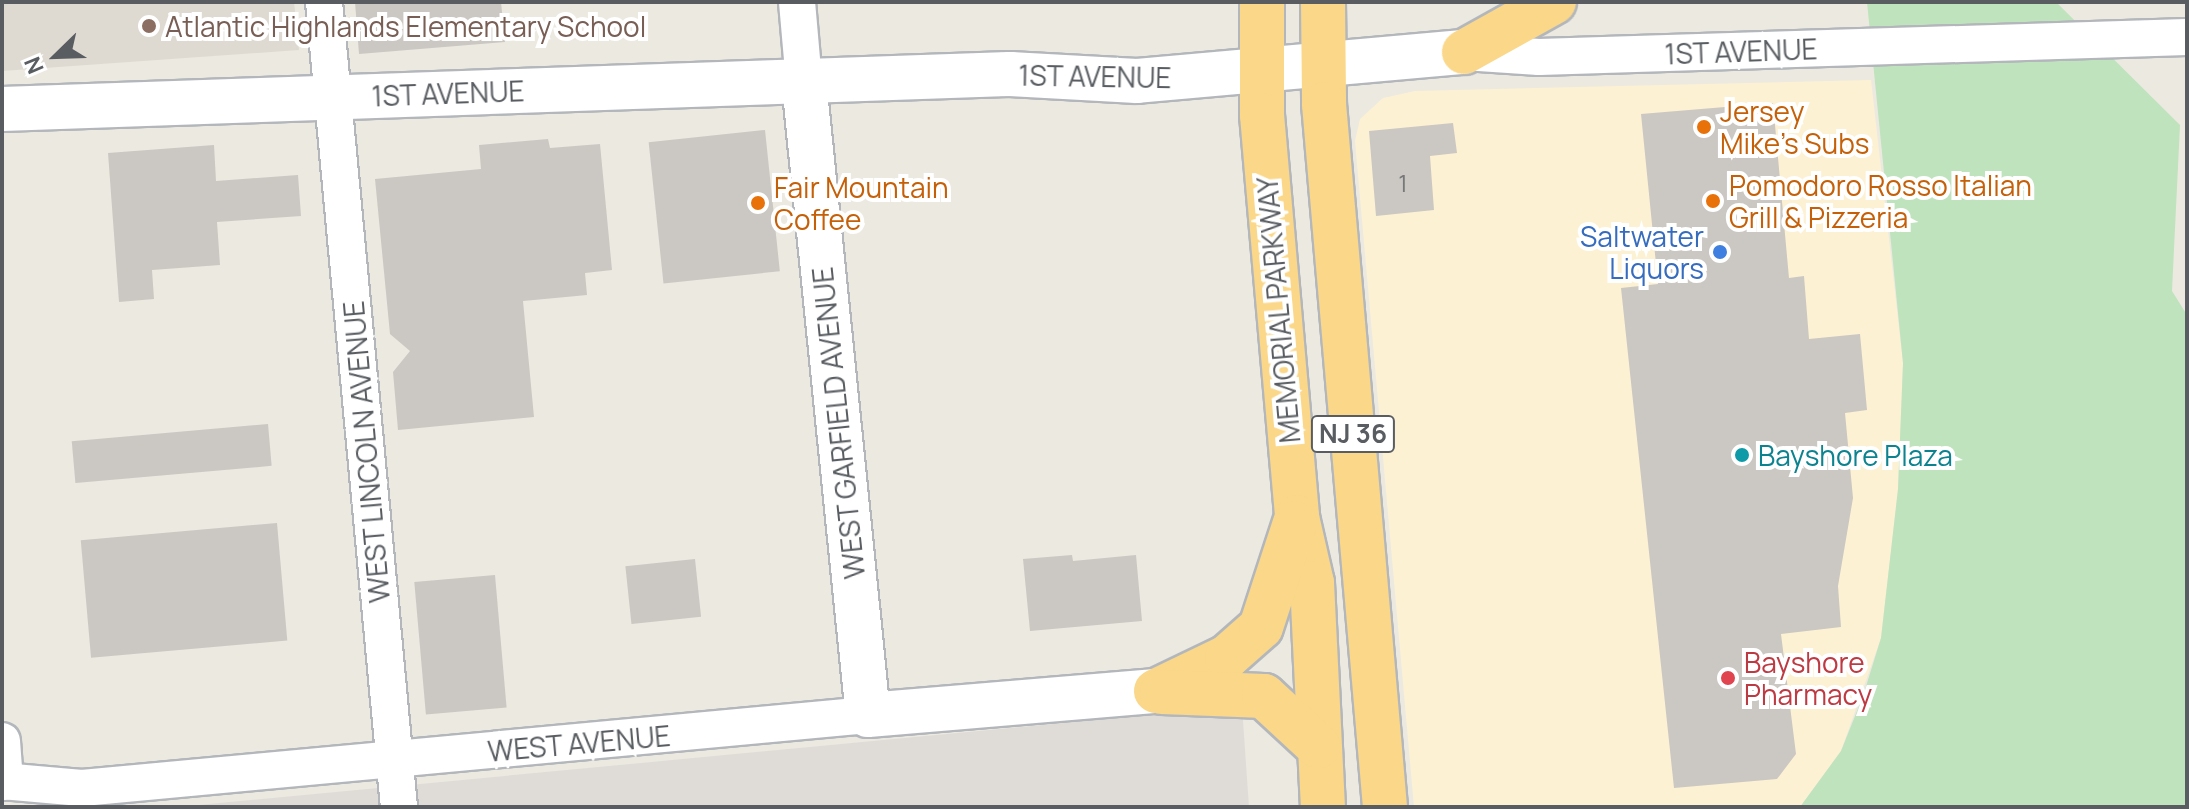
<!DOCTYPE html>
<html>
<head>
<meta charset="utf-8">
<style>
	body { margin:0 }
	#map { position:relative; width:2189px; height:809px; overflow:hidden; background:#ece9e0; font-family:Manrope,sans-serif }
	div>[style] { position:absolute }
	.commercial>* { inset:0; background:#fdf1d4 }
	.industrial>* { inset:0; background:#dfdcd8 }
	.education>* { inset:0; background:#dedad1 }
	.green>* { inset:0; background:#bfe3bd }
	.building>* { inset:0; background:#cbc7c2; transform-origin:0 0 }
	.roads { filter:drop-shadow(2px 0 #b3b7bb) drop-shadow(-2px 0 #b3b7bb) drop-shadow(0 2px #b3b7bb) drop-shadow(0 -2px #b3b7bb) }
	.street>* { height:36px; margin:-18px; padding:0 18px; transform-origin:18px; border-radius:18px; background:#fff }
	.secondary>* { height:44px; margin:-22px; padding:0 22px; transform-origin:22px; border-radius:22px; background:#fff }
	.highway>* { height:44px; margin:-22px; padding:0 22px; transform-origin:22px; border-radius:22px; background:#fad789 }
	.dots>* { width:22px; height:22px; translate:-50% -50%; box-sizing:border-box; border:4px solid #fff; border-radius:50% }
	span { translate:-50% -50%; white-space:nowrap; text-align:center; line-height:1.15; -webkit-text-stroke:8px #fff; paint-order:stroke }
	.number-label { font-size:24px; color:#767879 }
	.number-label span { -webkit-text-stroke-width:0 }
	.shield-label span { padding:2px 6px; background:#fff; border:2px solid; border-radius:6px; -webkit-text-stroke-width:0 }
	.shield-label { font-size:26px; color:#595d61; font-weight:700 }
	.education-label { font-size:28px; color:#785e54 }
	.left { translate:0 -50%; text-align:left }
	.street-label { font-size:28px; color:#595d61 }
	.food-label { font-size:28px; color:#c56008 }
	.shop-label { font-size:28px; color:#366cbe }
	.right { translate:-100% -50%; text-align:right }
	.culture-label { font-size:28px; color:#0d838f }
	.health-label { font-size:28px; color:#be3a42 }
	.frame { position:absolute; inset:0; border:4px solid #595d61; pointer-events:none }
	.north { position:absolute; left:16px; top:16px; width:80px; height:80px; -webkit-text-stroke:6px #fff; paint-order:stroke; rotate:247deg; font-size:22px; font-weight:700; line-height:32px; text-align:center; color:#595d61 }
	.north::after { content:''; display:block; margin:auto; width:28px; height:36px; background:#595d61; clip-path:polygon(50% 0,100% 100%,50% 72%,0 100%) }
</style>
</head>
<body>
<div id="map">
	<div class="commercial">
		<i style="clip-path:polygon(1871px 80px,1903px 363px,1898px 489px,1881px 638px,1841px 751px,1800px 807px,1414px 807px,1355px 141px,1360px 119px,1383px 98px,1415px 91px)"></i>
	</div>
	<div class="industrial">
		<i style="clip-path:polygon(1242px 706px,1249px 807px,177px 807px)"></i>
	</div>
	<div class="education">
		<i style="clip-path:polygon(2px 2px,294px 2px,299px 50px,2px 71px)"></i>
	</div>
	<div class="green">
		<i style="clip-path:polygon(1867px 2px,2056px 2px,2180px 125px,2172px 291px,2187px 315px,2187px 807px,1800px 807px,1841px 751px,1863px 696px,1881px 638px,1898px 489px,1903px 363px)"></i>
	</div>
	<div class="building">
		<i style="clip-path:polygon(355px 2px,501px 2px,505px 42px,359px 54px)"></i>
		<i style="clip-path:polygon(1773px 103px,1789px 278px,1804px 276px,1809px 339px,1860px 334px,1867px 410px,1845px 413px,1853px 498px,1838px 586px,1841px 627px,1781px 634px,1796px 754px,1777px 779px,1674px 788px,1621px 288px,1658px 284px,1641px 114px)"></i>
		<i style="clip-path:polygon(1453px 123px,1457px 153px,1430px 156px,1434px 210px,1376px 216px,1369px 131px)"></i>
		<i style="left:765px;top:130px;width:142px;height:117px;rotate:84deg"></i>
		<i style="clip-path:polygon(548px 139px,550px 148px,600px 144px,612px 270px,585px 273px,587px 295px,523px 301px,534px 417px,398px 430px,393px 372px,410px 351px,390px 334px,375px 179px,481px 169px,479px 145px)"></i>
		<i style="clip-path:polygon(214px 145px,216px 181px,298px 175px,301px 216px,217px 222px,220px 265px,152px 270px,154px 299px,119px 302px,108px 153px)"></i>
		<i style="left:268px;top:424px;width:42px;height:197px;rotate:85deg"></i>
		<i style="left:277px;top:523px;width:118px;height:197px;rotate:85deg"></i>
		<i style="clip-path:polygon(1072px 555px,1073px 561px,1136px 555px,1142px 621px,1030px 631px,1023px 559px)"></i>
		<i style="left:695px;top:559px;width:58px;height:70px;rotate:84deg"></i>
		<i style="left:495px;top:575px;width:133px;height:81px;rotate:85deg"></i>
	</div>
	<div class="roads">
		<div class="street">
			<i style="left:324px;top:2px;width:808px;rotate:84.68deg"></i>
			<i style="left:797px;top:2px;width:80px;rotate:85deg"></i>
			<i style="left:1464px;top:52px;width:75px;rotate:3.8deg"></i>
			<i style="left:1539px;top:57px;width:648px;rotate:-1.77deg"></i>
			<i style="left:2px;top:741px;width:41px;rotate:85.8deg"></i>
			<i style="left:2px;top:781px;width:80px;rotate:5deg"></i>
			<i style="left:82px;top:788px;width:789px;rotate:-5.31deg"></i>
		</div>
		<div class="secondary">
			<i style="left:804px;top:82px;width:636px;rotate:84.23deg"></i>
			<i style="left:868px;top:715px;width:289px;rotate:-4.8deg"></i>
			<i style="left:2px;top:109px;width:1009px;rotate:-1.99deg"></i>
			<i style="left:1010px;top:74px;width:127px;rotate:3.2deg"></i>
			<i style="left:1137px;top:81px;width:328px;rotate:-5.1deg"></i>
		</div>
		<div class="highway">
			<i style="left:1262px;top:2px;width:113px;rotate:90deg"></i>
			<i style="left:1262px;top:115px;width:404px;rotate:85deg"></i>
			<i style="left:1297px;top:517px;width:68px;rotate:77.2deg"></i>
			<i style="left:1312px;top:583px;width:224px;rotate:87.2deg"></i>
			<i style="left:1323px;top:2px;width:102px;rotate:89.4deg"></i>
			<i style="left:1324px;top:104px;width:706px;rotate:85.04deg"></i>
			<i style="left:1464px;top:52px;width:103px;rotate:-29.1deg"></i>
			<i style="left:1156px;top:691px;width:79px;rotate:-25.6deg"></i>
			<i style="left:1227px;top:657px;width:45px;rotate:-41.4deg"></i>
			<i style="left:1261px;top:627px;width:109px;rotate:-71.9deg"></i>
			<i style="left:1162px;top:692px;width:102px;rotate:2.2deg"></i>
			<i style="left:1264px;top:696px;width:74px;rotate:42.8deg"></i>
		</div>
	</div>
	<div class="dots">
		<i style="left:149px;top:26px;background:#8d6e63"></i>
		<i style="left:1704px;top:127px;background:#e8710a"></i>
		<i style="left:1713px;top:201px;background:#e8710a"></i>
		<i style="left:758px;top:203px;background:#e8710a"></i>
		<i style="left:1720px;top:252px;background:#3f7fe0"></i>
		<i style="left:1742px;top:455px;background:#0f9aa8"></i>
		<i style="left:1728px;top:678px;background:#e0444e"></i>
	</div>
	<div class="number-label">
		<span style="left:1403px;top:183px">1</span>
	</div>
	<div class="shield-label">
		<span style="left:1353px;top:434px">NJ 36</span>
	</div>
	<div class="education-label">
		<span class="left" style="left:165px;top:26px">Atlantic Highlands Elementary School</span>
	</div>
	<div class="street-label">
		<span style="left:1741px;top:51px;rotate:-2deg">1ST AVENUE</span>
		<span style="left:1095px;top:76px;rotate:1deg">1ST AVENUE</span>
		<span style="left:448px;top:93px;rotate:-2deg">1ST AVENUE</span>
		<span style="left:1278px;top:310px;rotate:-95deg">MEMORIAL PARKWAY</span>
		<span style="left:838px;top:423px;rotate:-96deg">WEST GARFIELD AVENUE</span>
		<span style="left:366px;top:452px;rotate:-95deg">WEST LINCOLN AVENUE</span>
		<span style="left:579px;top:743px;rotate:-5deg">WEST AVENUE</span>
	</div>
	<div class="food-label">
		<span class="left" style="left:1720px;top:127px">Jersey<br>Mike's Subs</span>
		<span class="left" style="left:1729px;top:201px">Pomodoro Rosso Italian<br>Grill &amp; Pizzeria</span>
		<span class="left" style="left:774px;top:203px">Fair Mountain<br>Coffee</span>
	</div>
	<div class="shop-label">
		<span class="right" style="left:1704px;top:252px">Saltwater<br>Liquors</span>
	</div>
	<div class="culture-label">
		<span class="left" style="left:1758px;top:455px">Bayshore Plaza</span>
	</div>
	<div class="health-label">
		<span class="left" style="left:1744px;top:678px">Bayshore<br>Pharmacy</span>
	</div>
	<div class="frame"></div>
	<div class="north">N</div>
</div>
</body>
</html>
